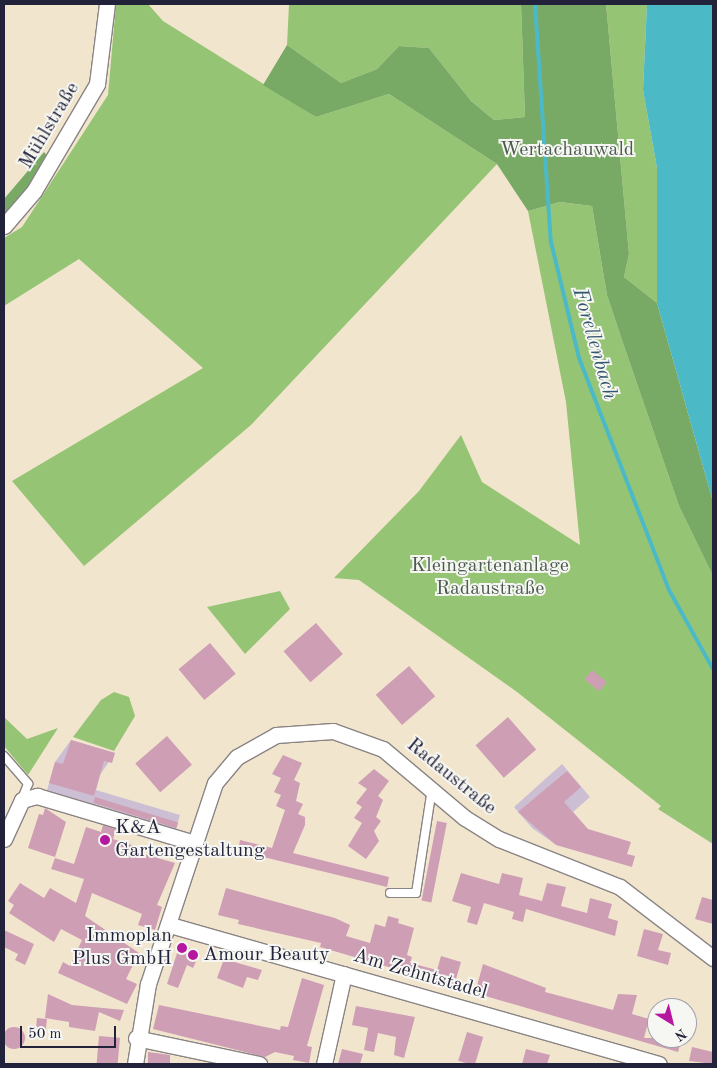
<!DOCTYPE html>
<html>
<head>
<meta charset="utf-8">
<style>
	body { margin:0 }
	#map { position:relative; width:717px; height:1068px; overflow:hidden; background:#f2e5ce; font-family:"Old Standard TT",serif }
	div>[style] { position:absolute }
	.industrial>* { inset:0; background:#ccbfd4 }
	.green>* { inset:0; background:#95c574 }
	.forest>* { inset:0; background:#78aa66 }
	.water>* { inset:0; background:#4cb9c7 }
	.stream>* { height:4px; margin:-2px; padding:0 2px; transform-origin:2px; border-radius:2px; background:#4cb9c7 }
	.building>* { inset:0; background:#ce9eb5; transform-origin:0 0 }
	.round { border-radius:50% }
	.roads { filter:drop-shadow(1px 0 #8a8484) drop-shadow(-1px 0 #8a8484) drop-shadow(0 1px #8a8484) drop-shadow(0 -1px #8a8484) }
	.lane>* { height:8px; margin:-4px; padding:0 4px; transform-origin:4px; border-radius:4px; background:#fff }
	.street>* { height:15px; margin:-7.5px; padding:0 7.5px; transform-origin:7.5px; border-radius:7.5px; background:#fff }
	.dots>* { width:14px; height:14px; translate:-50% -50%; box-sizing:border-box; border:2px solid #f6f6f2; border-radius:50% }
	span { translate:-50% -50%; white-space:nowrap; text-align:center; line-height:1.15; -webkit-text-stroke:4px #f6f6f2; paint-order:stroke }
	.street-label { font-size:20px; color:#22223b }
	.park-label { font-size:20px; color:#4a5b4f }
	.poi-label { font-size:20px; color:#22223b }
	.left { translate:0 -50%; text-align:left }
	.right { translate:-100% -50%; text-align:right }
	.water-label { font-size:21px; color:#31576c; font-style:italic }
	.frame { position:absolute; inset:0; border:5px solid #22223b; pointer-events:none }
	.north { position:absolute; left:647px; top:998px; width:50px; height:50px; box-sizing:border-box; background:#f6f6f2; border:1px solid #a1a1a9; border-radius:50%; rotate:144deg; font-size:14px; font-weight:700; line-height:20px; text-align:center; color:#22223b }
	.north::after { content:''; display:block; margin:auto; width:18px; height:22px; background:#b5179e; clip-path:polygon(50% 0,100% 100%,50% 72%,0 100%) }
	.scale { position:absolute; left:20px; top:1026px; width:96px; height:22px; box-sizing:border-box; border:2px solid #22223b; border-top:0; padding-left:6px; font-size:15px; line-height:18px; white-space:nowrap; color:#22223b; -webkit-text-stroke:4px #f6f6f2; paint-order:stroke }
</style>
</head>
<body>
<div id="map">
	<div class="industrial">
		<i style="clip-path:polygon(71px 740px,115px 753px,100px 775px,96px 790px,180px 815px,175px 832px,46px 794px,55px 762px)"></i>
		<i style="clip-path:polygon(562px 764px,590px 797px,573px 812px,580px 820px,555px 844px,532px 828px,514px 807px)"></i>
	</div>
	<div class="green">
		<i style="clip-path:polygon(116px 4px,148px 4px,163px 21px,316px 117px,389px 94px,497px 164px,251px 425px,84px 566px,12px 481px,203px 368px,79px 259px,4px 306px,4px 238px,22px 227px,108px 95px)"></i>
		<i style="clip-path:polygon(289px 4px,521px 4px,525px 117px,494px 120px,471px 101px,429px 48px,399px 46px,377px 69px,341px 83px,287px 45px)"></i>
		<i style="clip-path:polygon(606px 4px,647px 4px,643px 90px,657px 168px,657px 303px,624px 277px,629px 254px)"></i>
		<i style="clip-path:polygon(560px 202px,592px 206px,607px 295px,622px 340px,679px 506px,713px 576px,713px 844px,658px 809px,661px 806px,517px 692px,359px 580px,334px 578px,419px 491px,461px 435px,482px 482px,580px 545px,566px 402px,528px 211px)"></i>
		<i style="clip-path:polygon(280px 591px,290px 609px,245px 654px,207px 607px)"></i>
		<i style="clip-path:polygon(114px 692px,129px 697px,135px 716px,114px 751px,73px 737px,101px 700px)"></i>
		<i style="clip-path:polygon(4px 717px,27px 739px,58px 728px,28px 775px,4px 746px)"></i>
	</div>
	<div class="forest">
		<i style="clip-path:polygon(521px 4px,606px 4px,629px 254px,624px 277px,657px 303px,713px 502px,713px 576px,679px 506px,622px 340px,607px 295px,592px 206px,560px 202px,528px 211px,497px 164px,389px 94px,316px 117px,263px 85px,287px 45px,341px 83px,377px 69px,399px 46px,429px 48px,471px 101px,494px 120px,525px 117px)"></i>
		<i style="clip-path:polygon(44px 152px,49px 158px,15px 210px,4px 216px,4px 199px)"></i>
	</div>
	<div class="water">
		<i style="clip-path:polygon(647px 4px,713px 4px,713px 502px,657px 303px,657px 168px,643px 90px)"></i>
	</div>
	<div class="stream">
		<i style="left:535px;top:4px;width:239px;rotate:86.2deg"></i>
		<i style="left:551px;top:242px;width:119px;rotate:76.4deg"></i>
		<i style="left:579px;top:358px;width:249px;rotate:68.8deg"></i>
		<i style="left:669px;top:590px;width:90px;rotate:60.9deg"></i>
	</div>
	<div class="building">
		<i style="left:316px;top:623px;width:41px;height:43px;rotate:49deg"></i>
		<i style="left:210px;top:643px;width:40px;height:41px;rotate:50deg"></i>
		<i style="left:409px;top:666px;width:40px;height:44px;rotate:49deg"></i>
		<i style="left:592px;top:670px;width:19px;height:12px;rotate:39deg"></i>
		<i style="left:508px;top:717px;width:43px;height:43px;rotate:49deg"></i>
		<i style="left:167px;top:736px;width:38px;height:42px;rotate:49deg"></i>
		<i style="clip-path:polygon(71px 740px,115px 753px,112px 763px,104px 761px,94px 796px,49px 783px,55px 762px,63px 764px)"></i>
		<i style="clip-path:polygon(283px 755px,302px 763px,294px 780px,300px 783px,296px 801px,303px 804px,298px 814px,305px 817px,305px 825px,293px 853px,389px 877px,387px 887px,238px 851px,240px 840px,272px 848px,285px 810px,276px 806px,281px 795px,274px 792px,281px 778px,272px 774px)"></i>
		<i style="clip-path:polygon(374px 769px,389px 781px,378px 796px,383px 800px,376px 817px,381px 821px,374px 831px,379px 841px,366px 859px,348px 846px,362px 823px,354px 818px,362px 807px,356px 803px,367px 789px,358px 783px)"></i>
		<i style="clip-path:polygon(567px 771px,581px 787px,564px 802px,588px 829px,631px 842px,627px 854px,635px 856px,632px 867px,556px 845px,518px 812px)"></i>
		<i style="left:95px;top:797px;width:87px;height:6px;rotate:17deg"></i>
		<i style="clip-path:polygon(45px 808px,66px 822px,55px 857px,28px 848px,39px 814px,43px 815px)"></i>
		<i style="left:437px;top:821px;width:10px;height:81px;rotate:11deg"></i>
		<i style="clip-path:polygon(103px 825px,116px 829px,113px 839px,138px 847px,137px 852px,175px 863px,157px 905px,162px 907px,155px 930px,138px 925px,142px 914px,92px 893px,85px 916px,139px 953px,126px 979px,137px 984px,127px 1004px,58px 973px,63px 962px,70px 966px,82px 940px,61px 929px,54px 942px,9px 913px,14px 905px,8px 901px,20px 883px,44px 898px,50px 888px,76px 903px,84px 879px,51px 869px,55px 858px,74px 864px,86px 827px,101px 832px)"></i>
		<i style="clip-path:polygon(461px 873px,499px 884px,502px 873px,523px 878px,519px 895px,542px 901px,547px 883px,566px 887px,561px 906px,587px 913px,590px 898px,612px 904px,608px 918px,618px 921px,615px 936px,526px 909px,523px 922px,512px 919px,514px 912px,484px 903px,477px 925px,467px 922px,471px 907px,452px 901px)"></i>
		<i style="clip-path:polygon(226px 888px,335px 918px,350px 925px,346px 936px,370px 943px,375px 924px,385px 927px,388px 916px,399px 919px,398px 923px,414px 928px,407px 955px,412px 957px,410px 963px,437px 970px,441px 956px,461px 962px,454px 986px,320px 947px,321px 943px,238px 924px,239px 920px,218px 915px)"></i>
		<i style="clip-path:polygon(702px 897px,713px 900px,713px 924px,695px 919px)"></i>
		<i style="clip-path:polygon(644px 929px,663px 934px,658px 950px,671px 953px,668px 965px,637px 956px)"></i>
		<i style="clip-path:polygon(4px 930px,34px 944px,25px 965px,15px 960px,18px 954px,4px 947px)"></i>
		<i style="clip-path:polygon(180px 944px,200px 953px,193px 968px,187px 965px,178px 988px,167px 984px)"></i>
		<i style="clip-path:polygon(224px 959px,262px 970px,258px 980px,247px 977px,243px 988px,217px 978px)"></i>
		<i style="clip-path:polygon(483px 964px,546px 988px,545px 992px,613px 1010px,618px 994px,637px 995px,632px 1014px,649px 1019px,644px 1038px,682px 1038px,678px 1052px,475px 993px)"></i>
		<i style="clip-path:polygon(302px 978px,324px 985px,307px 1046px,312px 1047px,309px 1063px,293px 1060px,294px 1056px,275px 1052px,265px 1057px,153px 1029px,159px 1005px,280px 1030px,281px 1026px,288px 1027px)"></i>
		<i style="clip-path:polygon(48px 994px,72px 1005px,124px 1010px,120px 1021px,99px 1012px,95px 1031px,69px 1027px,69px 1022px,45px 1018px)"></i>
		<i style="clip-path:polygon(356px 1006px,415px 1017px,404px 1058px,394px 1055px,396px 1037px,378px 1033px,374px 1052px,364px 1050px,368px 1028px,352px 1025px)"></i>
		<i style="left:37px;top:1018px;width:10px;height:11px;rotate:6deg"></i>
		<i class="round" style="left:3px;top:1027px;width:22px;height:22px"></i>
		<i style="left:467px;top:1032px;width:17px;height:30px;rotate:17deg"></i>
		<i style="left:99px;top:1036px;width:21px;height:28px;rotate:5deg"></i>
		<i style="clip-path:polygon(692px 1047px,713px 1052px,713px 1064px,689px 1061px)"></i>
		<i style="clip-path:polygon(342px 1049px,363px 1054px,360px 1064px,338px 1064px)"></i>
		<i style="clip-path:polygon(526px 1049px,550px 1055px,547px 1064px,522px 1064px)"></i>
		<i style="clip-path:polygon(148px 1052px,170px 1055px,170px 1064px,148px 1064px)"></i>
	</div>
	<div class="roads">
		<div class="lane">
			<i style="left:4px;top:756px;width:37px;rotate:49deg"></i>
			<i style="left:28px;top:784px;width:16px;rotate:112deg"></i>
			<i style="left:390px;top:893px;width:26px"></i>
			<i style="left:416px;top:893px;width:105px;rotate:-81.3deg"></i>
		</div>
		<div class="street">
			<i style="left:4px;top:226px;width:46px;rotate:-49.4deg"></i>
			<i style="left:34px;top:191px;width:124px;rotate:-59.5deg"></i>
			<i style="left:97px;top:84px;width:81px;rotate:-82.9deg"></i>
			<i style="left:4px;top:839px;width:43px;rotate:-65.2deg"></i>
			<i style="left:22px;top:800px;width:16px;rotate:-15deg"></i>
			<i style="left:37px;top:796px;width:165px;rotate:16.6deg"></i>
			<i style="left:195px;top:843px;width:63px;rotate:-71.6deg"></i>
			<i style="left:215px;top:783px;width:34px;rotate:-50deg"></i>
			<i style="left:237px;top:757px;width:45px;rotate:-29.4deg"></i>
			<i style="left:276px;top:735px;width:57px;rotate:-4deg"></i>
			<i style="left:333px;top:731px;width:53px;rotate:19.8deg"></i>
			<i style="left:383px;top:749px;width:107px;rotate:40.1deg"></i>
			<i style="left:465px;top:818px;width:40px;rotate:32deg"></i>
			<i style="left:499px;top:839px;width:130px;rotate:21.6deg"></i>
			<i style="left:620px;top:887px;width:117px;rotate:37.4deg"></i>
			<i style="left:170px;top:925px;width:508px;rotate:15.87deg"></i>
			<i style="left:136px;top:1038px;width:126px;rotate:11.9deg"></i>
			<i style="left:135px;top:1064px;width:81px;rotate:-80.8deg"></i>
			<i style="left:148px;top:984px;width:149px;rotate:-71.6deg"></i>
			<i style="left:324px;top:1064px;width:92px;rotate:-77.5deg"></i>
		</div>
	</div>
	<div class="dots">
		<i style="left:105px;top:840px;background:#b5179e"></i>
		<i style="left:182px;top:948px;background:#b5179e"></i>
		<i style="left:193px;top:955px;background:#b5179e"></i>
	</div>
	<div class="street-label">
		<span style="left:50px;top:126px;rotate:-59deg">Mühlstraße</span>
		<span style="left:451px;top:777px;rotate:39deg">Radaustraße</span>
		<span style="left:420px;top:975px;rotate:16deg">Am Zehntstadel</span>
	</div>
	<div class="park-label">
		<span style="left:567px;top:150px">Wertachauwald</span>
		<span style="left:490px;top:578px">Kleingartenanlage<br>Radaustraße</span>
	</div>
	<div class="poi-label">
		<span class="left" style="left:115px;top:840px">K&amp;A<br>Gartengestaltung</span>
		<span class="right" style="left:172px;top:948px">Immoplan<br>Plus GmbH</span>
		<span class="left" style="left:203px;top:955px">Amour Beauty</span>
	</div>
	<div class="water-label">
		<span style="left:594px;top:344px;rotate:74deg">Forellenbach</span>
	</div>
	<div class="frame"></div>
	<div class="north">N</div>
	<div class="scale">50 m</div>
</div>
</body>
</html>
